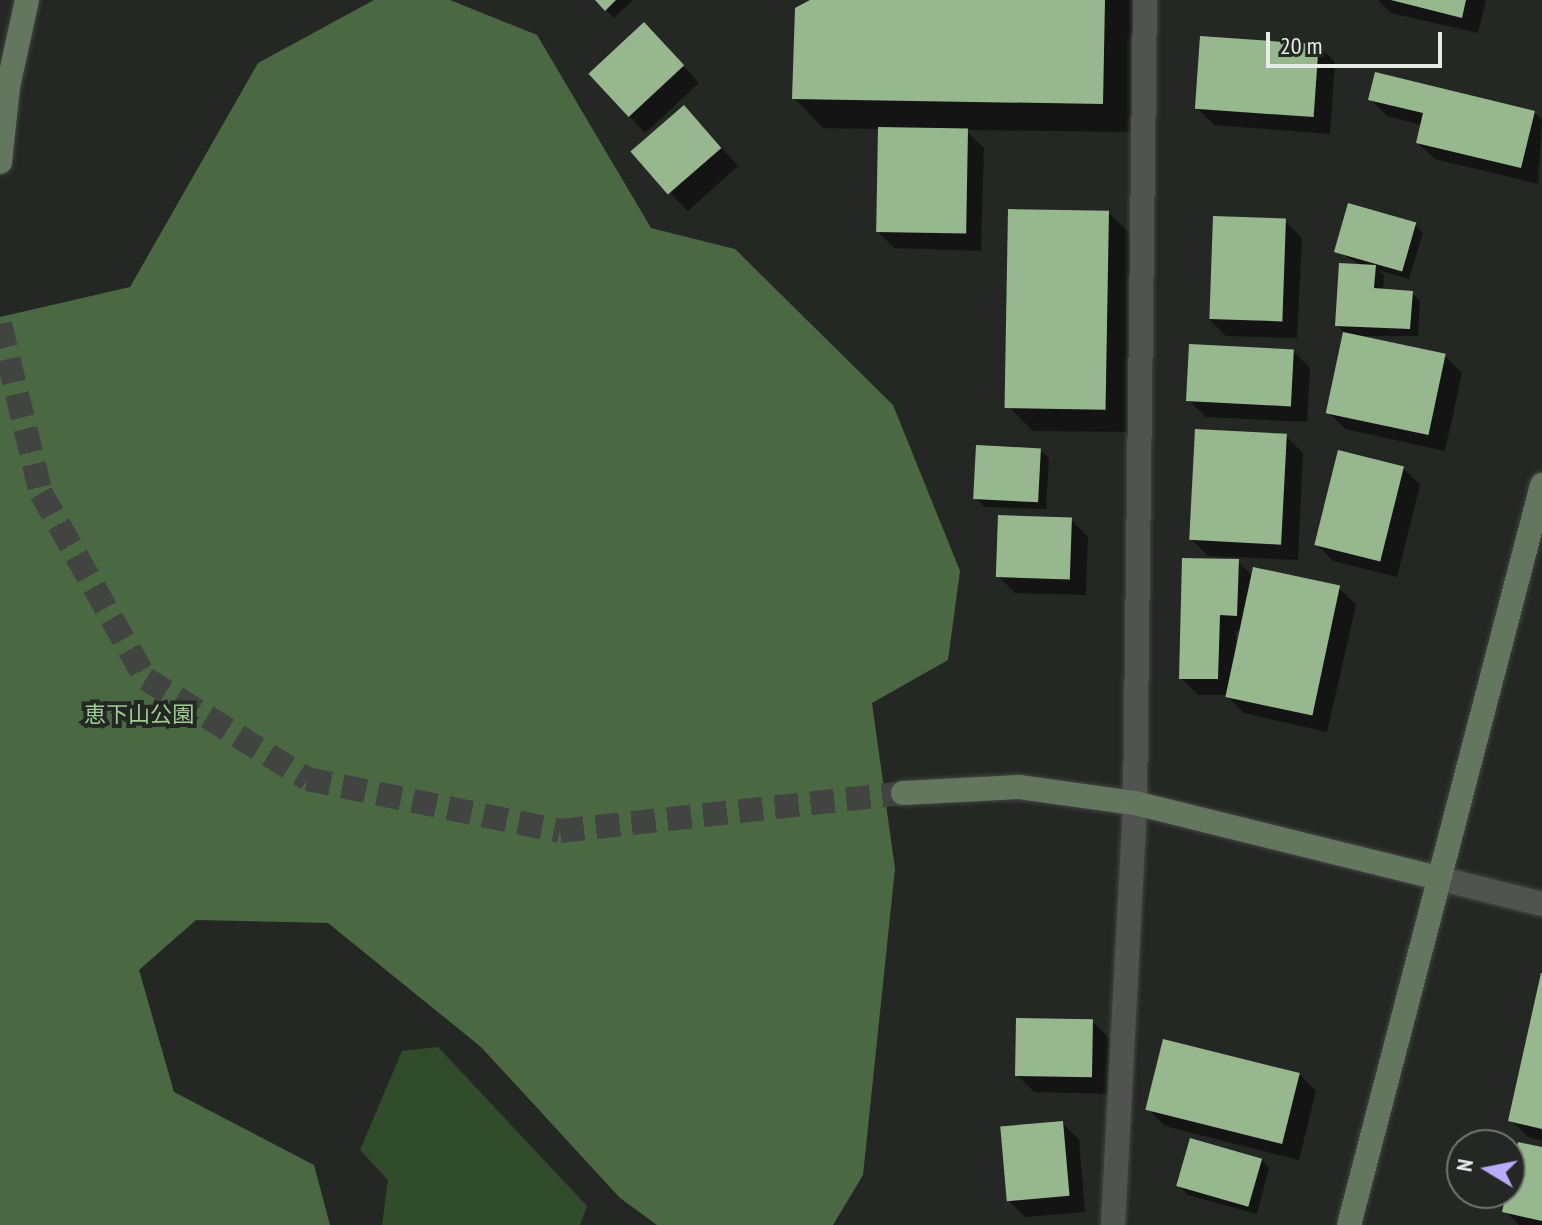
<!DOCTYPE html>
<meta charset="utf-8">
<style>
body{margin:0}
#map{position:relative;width:1542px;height:1225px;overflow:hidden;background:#252724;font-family:"PT Sans Narrow","Noto Sans JP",sans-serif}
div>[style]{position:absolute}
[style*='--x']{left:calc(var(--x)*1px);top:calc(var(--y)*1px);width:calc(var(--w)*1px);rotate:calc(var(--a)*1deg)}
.green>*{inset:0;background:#304c2a}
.forest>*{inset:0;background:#4a6943}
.shadow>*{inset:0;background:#0007}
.building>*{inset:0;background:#97b88f;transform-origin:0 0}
.secondary-tunnel>*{height:24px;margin-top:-12px;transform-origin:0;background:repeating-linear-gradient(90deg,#424442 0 24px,transparent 0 36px)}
.roads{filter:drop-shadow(0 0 2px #434542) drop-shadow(0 0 2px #434542)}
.street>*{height:24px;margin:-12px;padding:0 12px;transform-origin:12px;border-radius:12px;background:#505350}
.secondary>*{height:24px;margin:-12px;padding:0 12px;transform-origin:12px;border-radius:12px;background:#63775f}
span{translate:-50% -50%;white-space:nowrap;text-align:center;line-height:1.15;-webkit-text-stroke:8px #252724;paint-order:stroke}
.park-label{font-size:22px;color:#9cce91}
.north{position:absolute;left:1446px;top:1129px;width:80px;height:80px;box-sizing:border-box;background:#252724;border:2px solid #737573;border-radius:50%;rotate:280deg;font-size:22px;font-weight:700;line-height:32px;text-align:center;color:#e9ebe9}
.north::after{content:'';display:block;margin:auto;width:28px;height:36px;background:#b6acf8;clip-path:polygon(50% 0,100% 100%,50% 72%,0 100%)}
.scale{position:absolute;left:1266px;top:32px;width:176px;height:36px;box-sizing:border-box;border:4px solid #e9ebe9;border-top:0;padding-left:10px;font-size:24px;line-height:28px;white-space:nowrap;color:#e9ebe9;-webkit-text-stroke:6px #252724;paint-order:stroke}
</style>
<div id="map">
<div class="green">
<div style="clip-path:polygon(438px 1047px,587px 1206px,580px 1225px,382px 1225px,388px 1180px,360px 1150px,402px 1051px)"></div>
</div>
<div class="forest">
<div style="clip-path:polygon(374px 0,450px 0,537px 35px,651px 228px,735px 249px,893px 405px,960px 571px,948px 660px,872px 703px,895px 869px,863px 1175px,833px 1225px,657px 1225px,620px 1198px,481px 1047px,328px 923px,196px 920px,139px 970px,174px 1092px,314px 1165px,330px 1225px,0 1225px,0 317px,130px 287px,258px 63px)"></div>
</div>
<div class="shadow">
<div style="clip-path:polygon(597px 0,633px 0,614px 18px)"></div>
<div style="clip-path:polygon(814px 0,1134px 0,1131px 132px,965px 130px,984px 148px,981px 251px,894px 248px,877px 231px,879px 129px,823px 128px,794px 98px)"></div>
<div style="clip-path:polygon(1378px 0,1486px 0,1478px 33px,1391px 13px)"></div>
<div style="clip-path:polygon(661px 41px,699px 83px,645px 133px,590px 73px)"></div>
<div style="clip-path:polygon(1318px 45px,1335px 62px,1330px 134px,1214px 125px,1197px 108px)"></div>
<div style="clip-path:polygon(1370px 99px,1534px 112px,1542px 120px,1538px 184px,1435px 159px,1418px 143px,1422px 125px,1387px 116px)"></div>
<div style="clip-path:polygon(701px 124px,738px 166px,688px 211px,671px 194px)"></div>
<div style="clip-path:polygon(1108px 212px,1132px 236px,1131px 432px,1033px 431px,1009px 407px)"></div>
<div style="clip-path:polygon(1285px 221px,1302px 238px,1297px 338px,1226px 336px,1209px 319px)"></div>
<div style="clip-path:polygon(1415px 225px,1423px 233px,1409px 279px,1378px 270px,1384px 275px,1383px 290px,1412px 293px,1420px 301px,1418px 336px,1354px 336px,1445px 356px,1462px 373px,1445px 451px,1345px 429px,1328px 412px,1344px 333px,1337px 325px,1360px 264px,1336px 251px)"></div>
<div style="clip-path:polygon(1293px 351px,1310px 368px,1307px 422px,1206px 417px,1189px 400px)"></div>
<div style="clip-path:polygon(1286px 436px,1303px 453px,1298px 560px,1208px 556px,1191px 539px)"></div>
<div style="clip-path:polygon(1040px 450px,1049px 458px,1046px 509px,985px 507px,976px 499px)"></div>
<div style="clip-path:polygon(1403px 468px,1420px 485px,1397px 577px,1333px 561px,1316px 544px)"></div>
<div style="clip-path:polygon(1071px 520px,1088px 537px,1086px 595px,1015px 593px,998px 576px)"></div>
<div style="clip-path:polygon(evenodd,1238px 561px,1253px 577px,1339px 588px,1356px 605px,1327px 732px,1244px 713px,1226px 695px,1198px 695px,1181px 678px,1238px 561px,1236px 631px,1241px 632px,1236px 646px,1236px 631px)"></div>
<div style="clip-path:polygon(1542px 976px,1542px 1141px,1528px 1137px,1511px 1120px)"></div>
<div style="clip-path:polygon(1092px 1021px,1109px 1038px,1108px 1094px,1034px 1092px,1017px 1075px)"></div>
<div style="clip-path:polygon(1299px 1074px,1316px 1091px,1299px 1160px,1165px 1126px,1148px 1109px)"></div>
<div style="clip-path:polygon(1062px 1123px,1079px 1140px,1085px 1212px,1025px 1217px,1008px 1200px)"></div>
<div style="clip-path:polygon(1542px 1149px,1542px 1225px,1519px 1225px,1505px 1211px)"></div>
<div style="clip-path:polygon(1261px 1159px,1269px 1168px,1257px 1214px,1188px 1195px,1180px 1187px)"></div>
</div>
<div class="building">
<div style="clip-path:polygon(595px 0,616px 0,605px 11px)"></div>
<div style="clip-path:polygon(810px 0,1105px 0,1103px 104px,792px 99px,795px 8px)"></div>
<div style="clip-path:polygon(1391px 0,1466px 0,1462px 18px)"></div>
<div style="left:644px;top:22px;width:59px;height:76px;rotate:47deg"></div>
<div style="left:1200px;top:36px;width:119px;height:73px;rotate:4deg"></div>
<div style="clip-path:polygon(1375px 72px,1535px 111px,1521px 168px,1416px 143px,1423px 113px,1368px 100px)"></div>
<div style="left:684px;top:105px;width:57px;height:71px;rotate:49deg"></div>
<div style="left:878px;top:127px;width:90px;height:105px;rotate:1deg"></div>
<div style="left:1348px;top:203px;width:71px;height:51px;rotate:16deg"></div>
<div style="left:1008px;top:209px;width:101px;height:199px;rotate:1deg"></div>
<div style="left:1213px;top:216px;width:73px;height:103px;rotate:2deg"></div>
<div style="clip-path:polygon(1339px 263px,1376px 265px,1374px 288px,1413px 291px,1410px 329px,1335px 326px)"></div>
<div style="left:1343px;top:332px;width:105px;height:83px;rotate:12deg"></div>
<div style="left:1189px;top:344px;width:105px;height:57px;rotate:3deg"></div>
<div style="left:1195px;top:429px;width:92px;height:111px;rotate:3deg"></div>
<div style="left:976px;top:445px;width:65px;height:54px;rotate:3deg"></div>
<div style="left:1338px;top:450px;width:68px;height:98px;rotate:14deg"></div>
<div style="left:998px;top:515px;width:74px;height:62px;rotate:2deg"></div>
<div style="clip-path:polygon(1182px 558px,1239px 559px,1237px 616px,1220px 615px,1218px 679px,1179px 679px)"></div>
<div style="left:1253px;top:567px;width:89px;height:133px;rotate:12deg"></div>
<div style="clip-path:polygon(1541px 973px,1542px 973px,1542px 1129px,1508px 1121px)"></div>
<div style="left:1016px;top:1018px;width:77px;height:58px;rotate:1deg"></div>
<div style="left:1163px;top:1039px;width:141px;height:73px;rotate:14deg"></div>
<div style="left:1063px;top:1121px;width:75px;height:63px;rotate:85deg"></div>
<div style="left:1190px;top:1138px;width:75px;height:50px;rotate:16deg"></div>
<div style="clip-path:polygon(1518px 1142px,1542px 1147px,1542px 1221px,1502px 1212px)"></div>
</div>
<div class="secondary-tunnel">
<div style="--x:0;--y:324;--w:174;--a:76.4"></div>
<div style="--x:41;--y:493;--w:214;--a:60.6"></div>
<div style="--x:146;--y:679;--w:190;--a:31.8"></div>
<div style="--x:307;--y:779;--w:258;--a:11.6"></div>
<div style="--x:560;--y:831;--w:345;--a:-6.3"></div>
</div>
<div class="roads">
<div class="street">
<div style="--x:1438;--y:878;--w:107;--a:14"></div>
<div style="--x:1113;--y:1225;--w:423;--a:-87"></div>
<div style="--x:1135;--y:803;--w:803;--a:-89.29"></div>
</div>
<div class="secondary">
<div style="--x:0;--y:162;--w:75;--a:-83.9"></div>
<div style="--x:8;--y:87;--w:89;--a:-77.7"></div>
<div style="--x:903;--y:793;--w:116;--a:-3"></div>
<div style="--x:1019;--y:787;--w:117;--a:7.9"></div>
<div style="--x:1135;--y:803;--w:312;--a:13.9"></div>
<div style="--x:1349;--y:1225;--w:765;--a:-75.38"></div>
</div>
</div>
<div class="park-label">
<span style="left:139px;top:715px">恵下山公園</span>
</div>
<div class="north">N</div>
<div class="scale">20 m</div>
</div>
